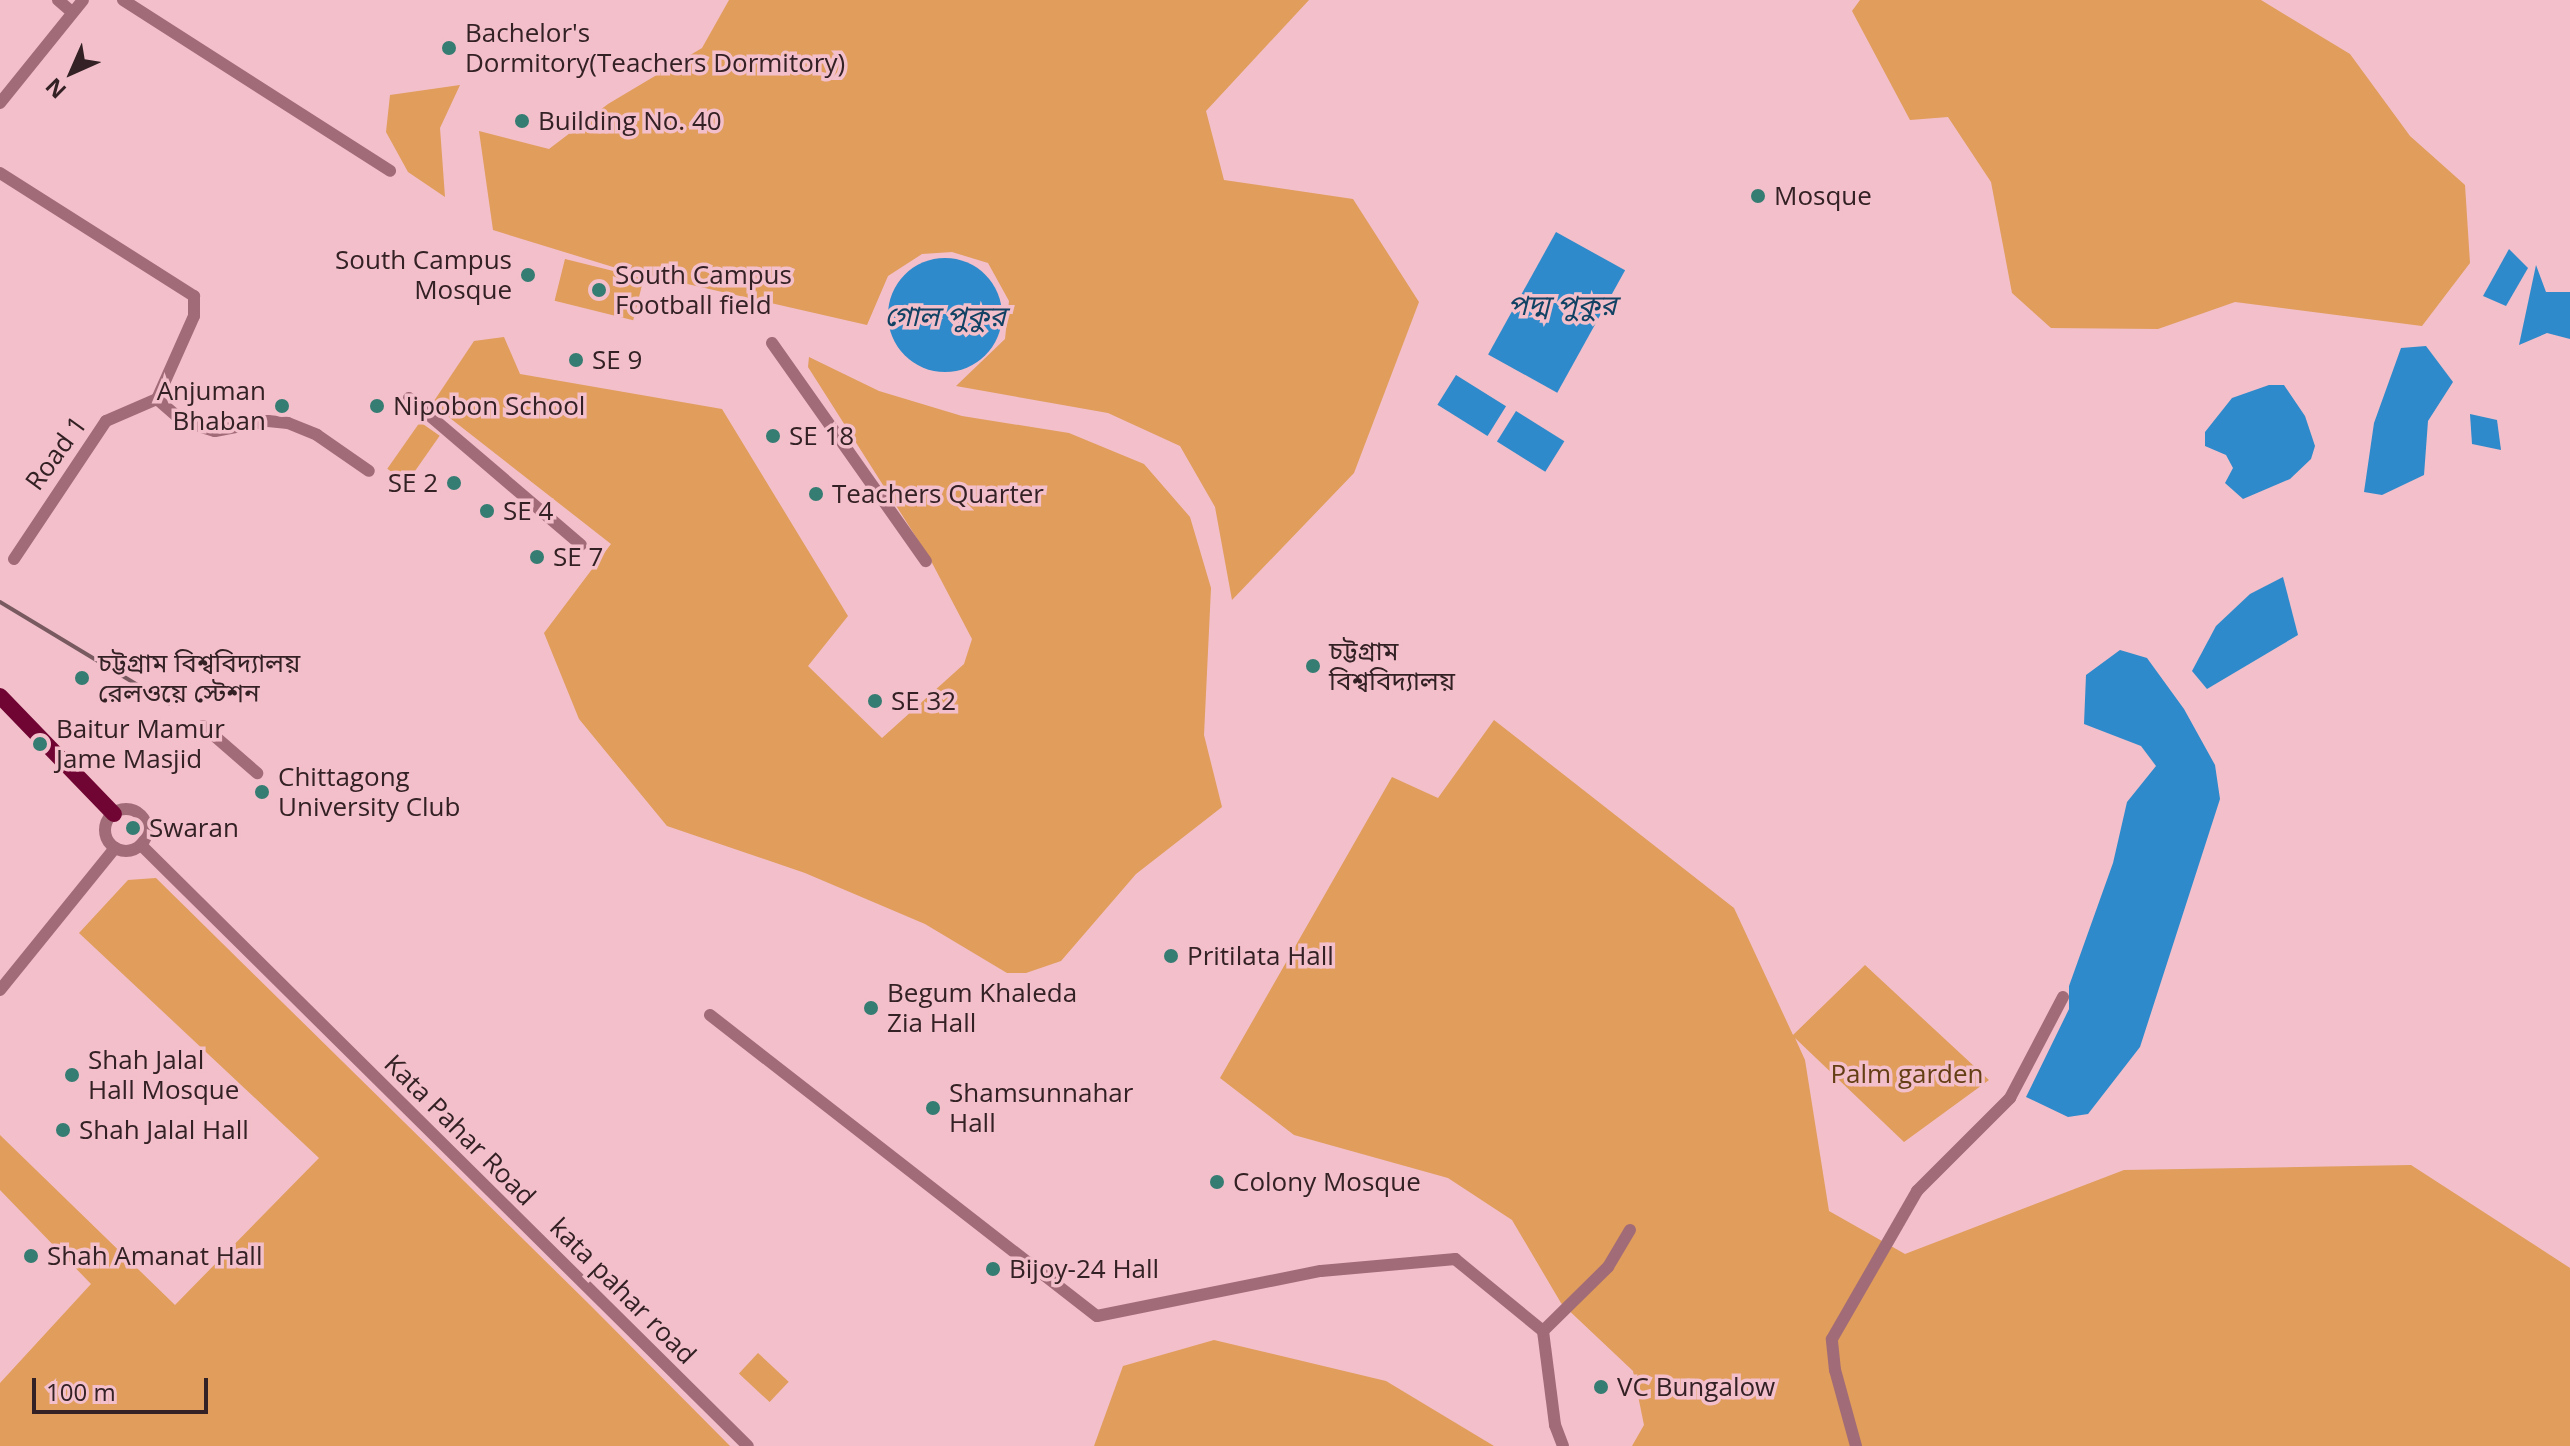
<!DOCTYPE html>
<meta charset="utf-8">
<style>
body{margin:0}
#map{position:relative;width:2570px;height:1446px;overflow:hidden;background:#f2bfca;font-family:"Open Sans","Noto Sans Bengali",sans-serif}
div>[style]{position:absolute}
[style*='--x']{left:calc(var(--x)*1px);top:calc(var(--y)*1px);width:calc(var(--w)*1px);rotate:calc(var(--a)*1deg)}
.green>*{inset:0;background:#e09d5b;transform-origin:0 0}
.water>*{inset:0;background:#2e8acb;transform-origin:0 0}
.round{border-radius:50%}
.minor>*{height:12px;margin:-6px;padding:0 6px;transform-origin:6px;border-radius:6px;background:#a26b78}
.minor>.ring{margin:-6px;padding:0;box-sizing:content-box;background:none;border:12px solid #a26b78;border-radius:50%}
.major>*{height:16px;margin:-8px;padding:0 8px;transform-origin:8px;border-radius:8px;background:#700533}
.rail>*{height:4px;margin:-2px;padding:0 2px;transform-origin:2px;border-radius:2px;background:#785a60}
.dots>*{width:22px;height:22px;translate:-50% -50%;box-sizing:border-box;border:4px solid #f2bfca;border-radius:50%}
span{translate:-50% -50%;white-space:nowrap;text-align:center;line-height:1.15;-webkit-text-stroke:7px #f2bfca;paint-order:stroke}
.poi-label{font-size:26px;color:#332125}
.left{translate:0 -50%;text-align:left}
.right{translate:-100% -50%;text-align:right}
.street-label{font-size:26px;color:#332125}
.park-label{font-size:26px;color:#643e14}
.water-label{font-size:28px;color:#124263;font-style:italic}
.north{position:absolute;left:32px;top:32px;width:80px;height:80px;-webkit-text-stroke:6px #f2bfca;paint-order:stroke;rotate:225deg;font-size:22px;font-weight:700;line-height:32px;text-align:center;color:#332125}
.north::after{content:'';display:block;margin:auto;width:28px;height:36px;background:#332125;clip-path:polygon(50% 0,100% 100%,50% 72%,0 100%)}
.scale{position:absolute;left:32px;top:1378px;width:176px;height:36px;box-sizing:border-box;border:4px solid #332125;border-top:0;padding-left:10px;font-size:24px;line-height:28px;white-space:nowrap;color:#332125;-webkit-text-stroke:6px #f2bfca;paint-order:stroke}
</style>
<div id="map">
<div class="green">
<div style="clip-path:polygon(729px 0,1309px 0,1206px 111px,1224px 180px,1353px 199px,1419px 302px,1354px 473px,1232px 600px,1215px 507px,1180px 446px,1108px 413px,956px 386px,1005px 339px,1009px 301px,988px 263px,952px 252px,922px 254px,888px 276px,867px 325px,613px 267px,493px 230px,479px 131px,549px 149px,608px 104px,702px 48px)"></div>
<div style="clip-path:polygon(1860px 0,2261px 0,2350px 54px,2410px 136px,2465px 185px,2470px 263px,2422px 326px,2235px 302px,2158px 329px,2051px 328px,2012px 293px,1991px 182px,1948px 117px,1910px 120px,1852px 11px)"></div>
<div style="clip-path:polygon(460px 85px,440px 128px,445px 197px,408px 172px,386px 132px,390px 95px)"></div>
<div style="left:565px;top:259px;width:81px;height:43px;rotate:14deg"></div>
<div style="clip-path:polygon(504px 337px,520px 374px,722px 409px,848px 616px,808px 666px,882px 738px,964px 664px,972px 639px,930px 559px,808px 367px,809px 357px,879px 391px,962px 416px,1069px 433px,1144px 464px,1190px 517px,1211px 588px,1204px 735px,1222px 807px,1136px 874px,1061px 961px,1026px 973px,1007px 973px,925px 924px,805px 873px,667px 826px,579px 719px,544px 633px,611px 544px,432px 404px,474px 341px)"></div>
<div style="left:420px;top:422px;width:24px;height:57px;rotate:35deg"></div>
<div style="clip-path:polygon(1494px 720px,1734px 908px,1793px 1035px,1865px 965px,1989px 1080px,1904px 1142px,1795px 1038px,1805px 1060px,1829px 1211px,1905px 1254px,2124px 1170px,2411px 1165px,2570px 1268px,2570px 1446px,1632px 1446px,1644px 1425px,1633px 1371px,1561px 1303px,1512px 1220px,1448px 1178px,1294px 1135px,1220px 1078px,1392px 777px,1438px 798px)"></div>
<div style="clip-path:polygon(156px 878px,591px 1306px,730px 1446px,0 1446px,0 1383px,91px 1284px,0 1190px,0 1135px,175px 1305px,319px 1158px,79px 933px,128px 880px)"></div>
<div style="clip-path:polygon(1214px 1340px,1386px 1381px,1494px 1446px,1094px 1446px,1123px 1366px)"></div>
<div style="left:758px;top:1353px;width:42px;height:28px;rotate:43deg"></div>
</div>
<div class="water">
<div style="left:1556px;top:232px;width:79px;height:140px;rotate:29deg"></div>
<div style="clip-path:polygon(2509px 249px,2528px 268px,2506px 306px,2483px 296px)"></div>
<div class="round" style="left:888px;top:258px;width:114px;height:114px"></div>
<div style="clip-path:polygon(2536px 265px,2546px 292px,2570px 292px,2570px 339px,2547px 333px,2519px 345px)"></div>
<div style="clip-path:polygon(2426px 346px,2453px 382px,2428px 421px,2424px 475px,2382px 495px,2364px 492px,2374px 423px,2401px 348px)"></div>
<div style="left:1456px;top:375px;width:59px;height:35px;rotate:32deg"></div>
<div style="clip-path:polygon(2269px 385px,2284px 385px,2305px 416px,2315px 446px,2311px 459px,2290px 479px,2243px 499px,2225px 483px,2233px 468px,2226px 455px,2205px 446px,2205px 432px,2232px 398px)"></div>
<div style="left:1516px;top:411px;width:57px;height:36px;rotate:32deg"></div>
<div style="clip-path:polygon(2470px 414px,2497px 420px,2501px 450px,2472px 444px)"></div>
<div style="clip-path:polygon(2283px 577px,2298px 635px,2207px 689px,2192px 671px,2216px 626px,2250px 594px)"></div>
<div style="clip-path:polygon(2120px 650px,2147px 658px,2184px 709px,2215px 765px,2220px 799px,2140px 1047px,2088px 1114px,2068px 1117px,2026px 1097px,2069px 1009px,2069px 986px,2113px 863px,2127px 802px,2156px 766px,2141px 746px,2084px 724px,2086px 675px)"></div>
</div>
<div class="minor">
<div style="--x:58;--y:0;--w:18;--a:41"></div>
<div style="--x:123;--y:0;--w:317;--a:32.6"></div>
<div style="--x:0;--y:103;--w:132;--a:-51.1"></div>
<div style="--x:0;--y:173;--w:230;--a:32.4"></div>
<div style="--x:194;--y:296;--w:20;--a:90"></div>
<div style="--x:194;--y:316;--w:91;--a:114"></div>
<div style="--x:772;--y:343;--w:267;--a:54.8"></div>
<div style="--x:409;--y:398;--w:226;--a:40.5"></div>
<div style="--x:157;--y:399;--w:33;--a:41"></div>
<div style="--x:182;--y:421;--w:34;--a:17"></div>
<div style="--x:215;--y:431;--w:54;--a:-10.7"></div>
<div style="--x:268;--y:421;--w:20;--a:6"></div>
<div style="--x:288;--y:423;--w:31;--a:22"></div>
<div style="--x:317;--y:435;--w:63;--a:34.7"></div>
<div style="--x:14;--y:559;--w:166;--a:-56.3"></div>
<div style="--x:106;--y:421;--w:56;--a:-23.3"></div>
<div style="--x:203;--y:726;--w:72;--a:41"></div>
<div class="ring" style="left:105px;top:809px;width:30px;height:30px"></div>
<div style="--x:141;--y:845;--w:854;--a:44.72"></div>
<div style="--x:0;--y:990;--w:183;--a:-51"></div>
<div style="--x:710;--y:1015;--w:490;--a:37.9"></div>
<div style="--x:1097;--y:1316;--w:228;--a:-11.4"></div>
<div style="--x:1321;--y:1271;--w:135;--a:-5.1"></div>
<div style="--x:1455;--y:1259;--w:114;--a:39.3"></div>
<div style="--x:1543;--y:1331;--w:95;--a:82.7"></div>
<div style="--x:1555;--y:1425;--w:22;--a:69"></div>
<div style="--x:1543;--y:1331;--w:91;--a:-44.6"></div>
<div style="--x:1608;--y:1267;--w:43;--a:-59.3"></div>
<div style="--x:1856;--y:1446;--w:79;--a:-105.4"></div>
<div style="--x:1835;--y:1370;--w:31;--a:-96"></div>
<div style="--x:1832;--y:1339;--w:171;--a:-60.1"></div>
<div style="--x:1917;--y:1191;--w:132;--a:-45"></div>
<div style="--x:2010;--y:1098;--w:114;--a:-62.3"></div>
</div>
<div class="major">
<div style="--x:0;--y:696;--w:164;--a:46"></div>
</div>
<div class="rail">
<div style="--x:0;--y:602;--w:197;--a:31.1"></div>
</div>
<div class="dots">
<div style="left:449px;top:48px;background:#357c73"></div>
<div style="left:522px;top:121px;background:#357c73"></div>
<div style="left:1758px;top:196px;background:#357c73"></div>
<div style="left:528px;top:275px;background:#357c73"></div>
<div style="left:599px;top:290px;background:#357c73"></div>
<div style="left:576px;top:360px;background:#357c73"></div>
<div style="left:282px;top:406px;background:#357c73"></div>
<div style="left:377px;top:406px;background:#357c73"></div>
<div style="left:773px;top:436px;background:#357c73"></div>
<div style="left:454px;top:483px;background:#357c73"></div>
<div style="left:816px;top:494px;background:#357c73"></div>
<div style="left:487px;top:511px;background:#357c73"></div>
<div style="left:537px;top:557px;background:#357c73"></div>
<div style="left:1313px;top:666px;background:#357c73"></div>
<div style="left:82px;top:678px;background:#357c73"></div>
<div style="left:875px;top:701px;background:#357c73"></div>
<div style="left:40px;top:744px;background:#357c73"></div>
<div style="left:262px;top:792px;background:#357c73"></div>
<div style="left:133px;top:828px;background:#357c73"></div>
<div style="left:1171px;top:956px;background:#357c73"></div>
<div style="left:871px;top:1008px;background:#357c73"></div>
<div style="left:72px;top:1075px;background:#357c73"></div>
<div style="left:933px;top:1108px;background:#357c73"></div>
<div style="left:63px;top:1130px;background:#357c73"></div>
<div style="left:1217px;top:1182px;background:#357c73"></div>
<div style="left:31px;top:1256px;background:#357c73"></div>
<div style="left:993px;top:1269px;background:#357c73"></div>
<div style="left:1601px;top:1387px;background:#357c73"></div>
</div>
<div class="poi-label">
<span class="left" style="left:465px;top:48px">Bachelor's<br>Dormitory(Teachers Dormitory)</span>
<span class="left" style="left:538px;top:121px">Building No. 40</span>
<span class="left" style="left:1774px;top:196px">Mosque</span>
<span class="right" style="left:512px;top:275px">South Campus<br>Mosque</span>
<span class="left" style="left:615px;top:290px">South Campus<br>Football field</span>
<span class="left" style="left:592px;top:360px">SE 9</span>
<span class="right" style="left:266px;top:406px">Anjuman<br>Bhaban</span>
<span class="left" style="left:393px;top:406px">Nipobon School</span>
<span class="left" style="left:789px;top:436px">SE 18</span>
<span class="right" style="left:438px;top:483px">SE 2</span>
<span class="left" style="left:832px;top:494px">Teachers Quarter</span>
<span class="left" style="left:503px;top:511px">SE 4</span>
<span class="left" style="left:553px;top:557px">SE 7</span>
<span class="left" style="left:1329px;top:666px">চট্টগ্রাম<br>বিশ্ববিদ্যালয়</span>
<span class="left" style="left:98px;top:678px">চট্টগ্রাম বিশ্ববিদ্যালয়<br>রেলওয়ে স্টেশন</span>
<span class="left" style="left:891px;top:701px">SE 32</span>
<span class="left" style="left:56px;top:744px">Baitur Mamur<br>Jame Masjid</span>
<span class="left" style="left:278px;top:792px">Chittagong<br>University Club</span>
<span class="left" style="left:149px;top:828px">Swaran</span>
<span class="left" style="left:1187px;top:956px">Pritilata Hall</span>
<span class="left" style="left:887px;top:1008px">Begum Khaleda<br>Zia Hall</span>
<span class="left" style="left:88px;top:1075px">Shah Jalal<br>Hall Mosque</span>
<span class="left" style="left:949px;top:1108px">Shamsunnahar<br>Hall</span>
<span class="left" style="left:79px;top:1130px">Shah Jalal Hall</span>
<span class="left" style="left:1233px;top:1182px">Colony Mosque</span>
<span class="left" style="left:47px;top:1256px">Shah Amanat Hall</span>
<span class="left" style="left:1009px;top:1269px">Bijoy-24 Hall</span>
<span class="left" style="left:1617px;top:1387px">VC Bungalow</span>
</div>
<div class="street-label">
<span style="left:56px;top:453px;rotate:-54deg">Road 1</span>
<span style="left:460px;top:1130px;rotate:45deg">Kata Pahar Road</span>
<span style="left:623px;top:1291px;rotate:45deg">kata pahar road</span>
</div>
<div class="park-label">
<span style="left:1907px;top:1074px">Palm garden</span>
</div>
<div class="water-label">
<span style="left:1562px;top:304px">পদ্ম পুকুর</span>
<span style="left:945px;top:315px">গোল পুকুর</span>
</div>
<div class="north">N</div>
<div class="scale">100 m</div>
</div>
